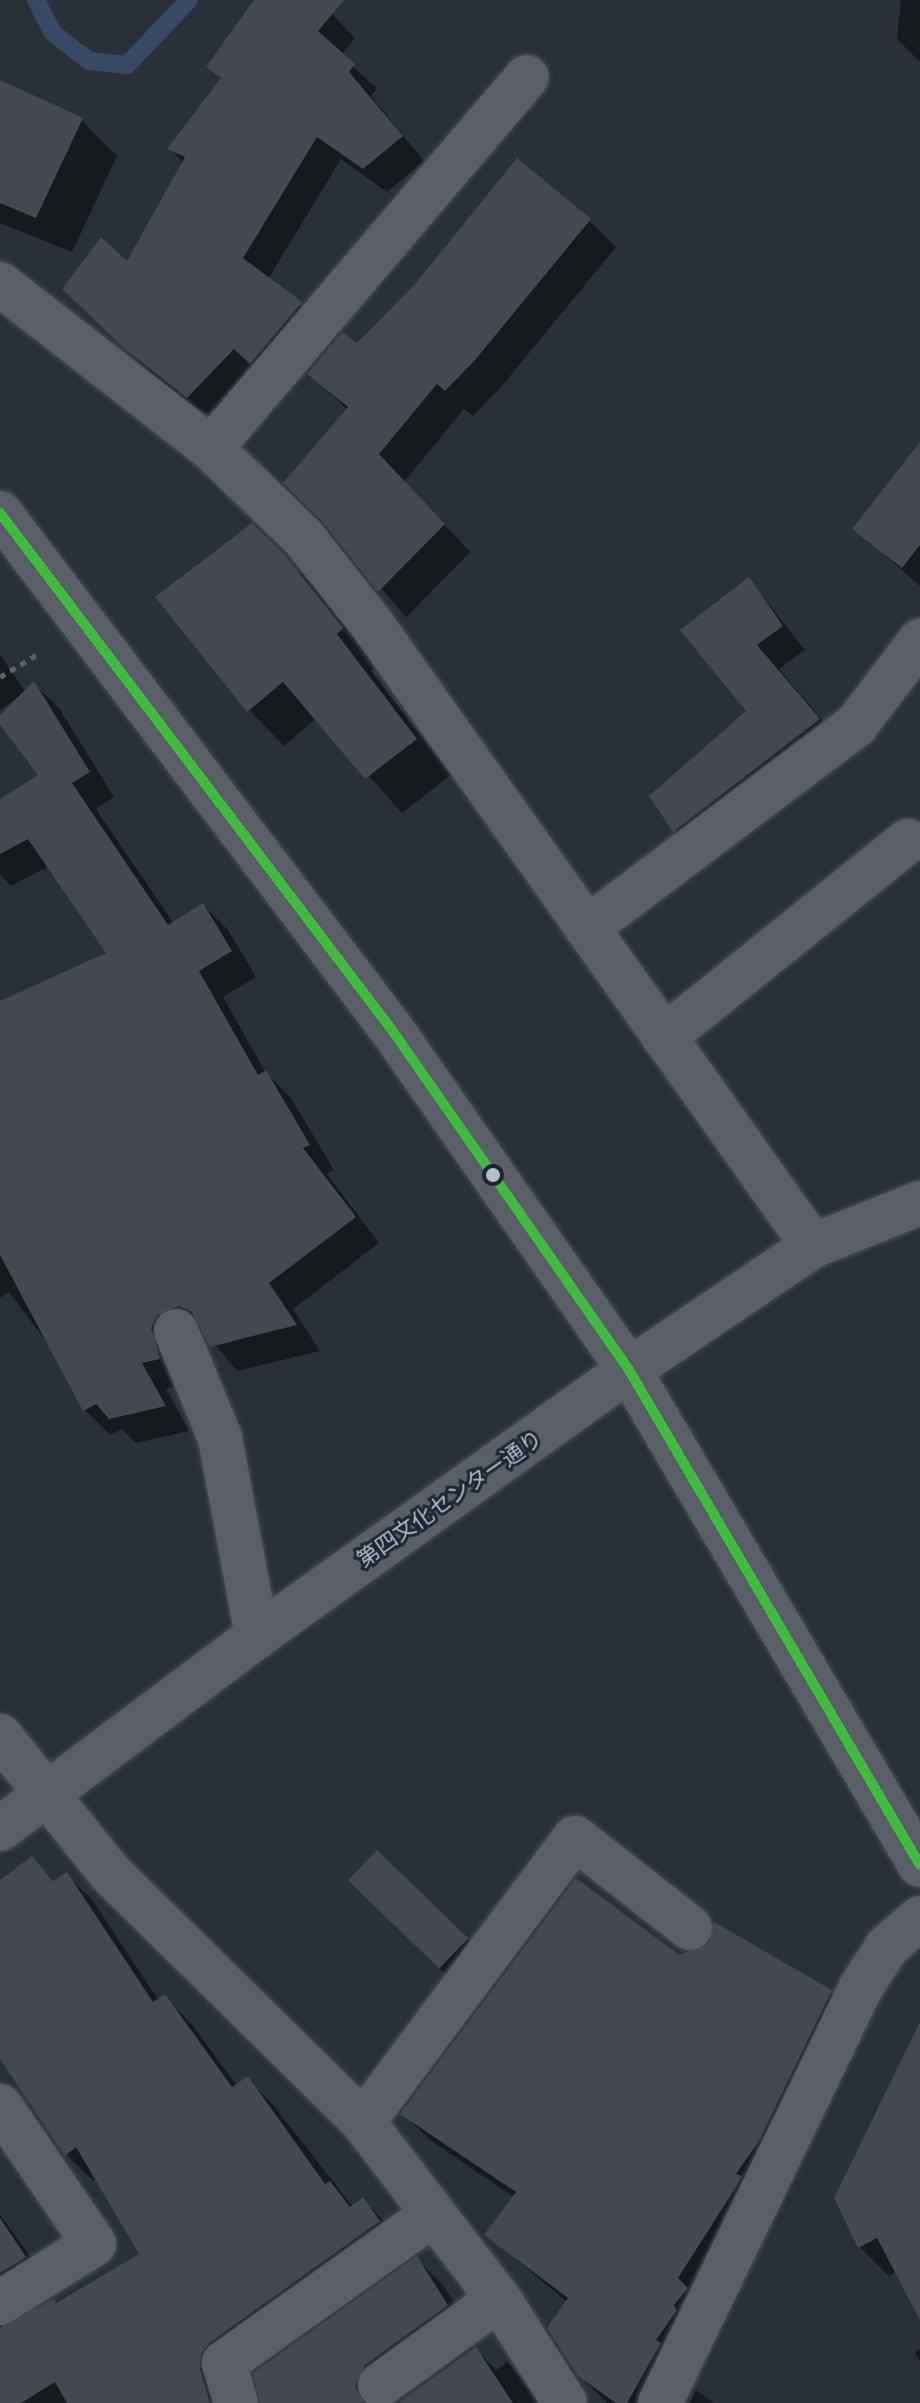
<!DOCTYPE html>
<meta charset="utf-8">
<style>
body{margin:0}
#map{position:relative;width:920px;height:2403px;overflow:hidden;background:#2a3038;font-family:"Open Sans","Noto Sans JP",sans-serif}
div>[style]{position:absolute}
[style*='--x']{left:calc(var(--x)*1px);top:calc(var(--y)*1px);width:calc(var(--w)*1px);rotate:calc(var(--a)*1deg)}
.shadow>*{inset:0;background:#0007}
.stream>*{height:18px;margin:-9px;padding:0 9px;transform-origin:9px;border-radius:9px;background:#384963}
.building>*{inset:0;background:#444950;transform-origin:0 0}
.path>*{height:5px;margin-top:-2.5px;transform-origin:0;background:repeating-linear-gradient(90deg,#5d636a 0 6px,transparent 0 12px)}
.roads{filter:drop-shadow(0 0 2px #484c53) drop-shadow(0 0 2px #484c53)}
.minor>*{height:44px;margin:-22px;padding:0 22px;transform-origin:22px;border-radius:22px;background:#5a5e66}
.bus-1>*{height:10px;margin:-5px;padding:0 5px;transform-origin:5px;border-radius:5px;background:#40bb40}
.dots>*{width:22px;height:22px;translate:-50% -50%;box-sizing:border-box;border:4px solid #1d2633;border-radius:50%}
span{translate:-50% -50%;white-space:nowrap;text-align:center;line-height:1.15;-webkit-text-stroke:6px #1d2633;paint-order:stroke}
.street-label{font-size:22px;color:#b4bcc9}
</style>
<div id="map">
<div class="shadow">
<div style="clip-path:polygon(257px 0,314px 0,332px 14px,355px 38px,341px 55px,377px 89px,371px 96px,424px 161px,387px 192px,341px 159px,268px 279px,324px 327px,212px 420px,151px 373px,65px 288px,128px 264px,184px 163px,170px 149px,222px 80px,209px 67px)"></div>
<div style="clip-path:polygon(901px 0,920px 0,920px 62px,897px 39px)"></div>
<div style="clip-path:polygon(0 82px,81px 120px,117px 156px,72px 252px,0 223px)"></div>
<div style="clip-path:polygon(589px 220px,616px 247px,501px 387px,473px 416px,464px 409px,404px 482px,470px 552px,406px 617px,326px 523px,348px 410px,310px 374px)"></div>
<div style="clip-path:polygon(920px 445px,920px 586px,855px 528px)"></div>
<div style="clip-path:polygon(252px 525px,320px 592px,377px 665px,371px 671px,451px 775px,402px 813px,317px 718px,284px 746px,249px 710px)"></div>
<div style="clip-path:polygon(749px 579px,805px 650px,779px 669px,842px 744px,698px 854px,675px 830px,749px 712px)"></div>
<div style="clip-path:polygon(0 655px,26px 692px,34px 684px,59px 708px,114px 797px,96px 809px,174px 924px,203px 905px,228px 930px,256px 977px,223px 997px,266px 1073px,291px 1098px,334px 1170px,327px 1174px,379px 1243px,293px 1309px,320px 1351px,237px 1371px,204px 1331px,182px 1340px,184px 1384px,166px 1389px,189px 1431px,136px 1443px,122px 1429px,110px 1435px,85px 1410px,58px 1357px,9px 1292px,0 1298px,0 1007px,109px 954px,49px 866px,11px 886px,0 874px,0 801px,41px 775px,0 722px,24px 693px,0 710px)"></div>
<div style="clip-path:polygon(32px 1858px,55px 1882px,66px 1874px,93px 1901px,159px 2001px,164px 1997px,191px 2023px,237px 2086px,248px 2079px,274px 2106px,353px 2207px,363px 2200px,389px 2226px,235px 2370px,228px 2403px,0 2403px,0 2215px,51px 2284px,4px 2317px,2px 2327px,14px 2326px,141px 2255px,97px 2178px,93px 2181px,67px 2155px,0 2055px,0 1883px)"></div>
<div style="clip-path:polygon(365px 1894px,468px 1939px,482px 1953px,458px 1986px)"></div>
<div style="clip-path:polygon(679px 1957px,830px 1992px,857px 2019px,673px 2403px,607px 2403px,579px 2375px,567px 2302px,487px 2235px,514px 2197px,430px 2140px,403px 2113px)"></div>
<div style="clip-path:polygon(920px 2032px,920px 2316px,897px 2271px,889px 2276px,860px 2247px)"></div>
<div style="clip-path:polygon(417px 2259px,443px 2285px,473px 2332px,383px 2403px,261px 2403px)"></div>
<div style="clip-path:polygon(475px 2349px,496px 2370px,508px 2362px,542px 2403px,401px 2403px)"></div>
<div style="clip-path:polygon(920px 2349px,920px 2362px,915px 2352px)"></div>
<div style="clip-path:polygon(696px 2390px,714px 2403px,690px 2403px)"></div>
</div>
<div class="stream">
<div style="--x:36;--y:0;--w:36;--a:63"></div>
<div style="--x:52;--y:32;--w:47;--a:38.1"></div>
<div style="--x:89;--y:61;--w:38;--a:6"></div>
<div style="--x:127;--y:65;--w:90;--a:-46.4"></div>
</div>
<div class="building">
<div style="clip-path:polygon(254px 0,344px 0,318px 31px,355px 64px,349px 72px,403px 136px,363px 169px,317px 137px,243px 258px,302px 302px,250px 364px,234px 349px,187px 398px,125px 349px,62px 289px,101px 237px,127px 261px,185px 157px,167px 149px,221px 78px,206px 67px)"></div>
<div style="clip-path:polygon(0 80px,83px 118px,36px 218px,0 203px)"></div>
<div style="clip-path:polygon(517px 158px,591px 219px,475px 360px,445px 391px,437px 384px,379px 454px,445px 524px,378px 592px,323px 522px,283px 483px,348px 407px,307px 374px,342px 332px,357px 343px,416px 283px)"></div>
<div style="clip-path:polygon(920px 442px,920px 545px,902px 568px,852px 529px)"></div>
<div style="clip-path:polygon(252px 523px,284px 554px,343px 628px,337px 634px,417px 739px,365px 779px,283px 682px,247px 712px,155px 597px)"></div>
<div style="clip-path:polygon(749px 577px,783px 626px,757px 645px,820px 719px,673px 832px,649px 796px,746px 711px,680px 630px)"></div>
<div style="clip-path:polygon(34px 681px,90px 772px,72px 783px,168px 925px,203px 903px,232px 951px,199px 971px,258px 1075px,266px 1070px,310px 1145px,303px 1148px,356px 1217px,269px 1283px,297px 1325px,210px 1347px,191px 1311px,179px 1306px,157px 1315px,151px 1328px,160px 1359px,142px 1363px,166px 1406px,109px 1419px,96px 1404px,83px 1411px,0 1255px,0 1001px,106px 953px,28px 839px,0 854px,0 799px,38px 775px,0 725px,0 715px)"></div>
<div style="left:377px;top:1850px;width:127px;height:42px;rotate:44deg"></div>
<div style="clip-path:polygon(32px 1856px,53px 1881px,67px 1872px,153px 2002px,165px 1994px,232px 2087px,248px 2076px,325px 2184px,330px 2181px,350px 2207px,363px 2197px,380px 2221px,209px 2343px,201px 2354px,200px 2369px,210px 2403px,67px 2403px,55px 2382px,21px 2403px,0 2403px,0 2328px,54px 2299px,56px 2303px,139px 2254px,76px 2147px,65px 2156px,0 2059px,0 1880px)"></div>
<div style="clip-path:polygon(576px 1878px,679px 1955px,709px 1944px,714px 1922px,832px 1990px,759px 2141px,736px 2174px,742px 2176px,736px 2187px,678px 2278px,688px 2288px,674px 2305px,677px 2310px,656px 2340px,661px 2343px,627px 2403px,616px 2403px,578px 2376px,547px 2328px,568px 2298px,484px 2235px,516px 2192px,400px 2114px)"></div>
<div style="clip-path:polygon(920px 2022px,920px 2320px,877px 2238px,858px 2248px,834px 2198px)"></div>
<div style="clip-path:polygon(0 2218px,26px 2257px,0 2273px)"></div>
<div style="clip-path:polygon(417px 2256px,448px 2305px,365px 2365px,355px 2387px,364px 2403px,260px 2403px,253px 2373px)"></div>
<div style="clip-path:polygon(476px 2347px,513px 2403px,398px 2403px)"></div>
</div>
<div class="path">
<div style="--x:0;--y:677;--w:44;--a:-31.2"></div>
</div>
<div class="roads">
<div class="minor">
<div style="--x:0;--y:284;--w:267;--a:37.9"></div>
<div style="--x:211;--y:448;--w:128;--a:44.1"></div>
<div style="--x:303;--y:537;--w:110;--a:51.7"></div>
<div style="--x:371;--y:623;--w:764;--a:54.65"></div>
<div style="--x:211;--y:448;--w:487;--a:-49.6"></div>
<div style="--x:0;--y:513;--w:649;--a:52.83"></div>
<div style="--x:392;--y:1030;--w:414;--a:55.1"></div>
<div style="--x:629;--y:1370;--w:574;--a:59.55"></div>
<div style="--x:587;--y:928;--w:337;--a:-37"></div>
<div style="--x:856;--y:725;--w:106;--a:-52.7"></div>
<div style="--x:664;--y:1037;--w:313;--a:-38.8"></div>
<div style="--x:176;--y:1331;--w:116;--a:67.6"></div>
<div style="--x:220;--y:1438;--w:201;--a:79.4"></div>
<div style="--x:0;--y:1736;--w:177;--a:51.2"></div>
<div style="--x:111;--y:1874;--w:354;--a:44.5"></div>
<div style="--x:363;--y:2122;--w:223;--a:52.5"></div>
<div style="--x:499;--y:2299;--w:123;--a:57.6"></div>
<div style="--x:0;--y:1829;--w:321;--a:-36.9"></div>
<div style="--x:257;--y:1636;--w:457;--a:-35.6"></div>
<div style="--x:629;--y:1370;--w:222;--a:-34"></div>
<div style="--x:813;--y:1246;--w:115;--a:-21.9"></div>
<div style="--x:0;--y:2106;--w:167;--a:55.7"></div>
<div style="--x:94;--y:2244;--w:111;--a:147.9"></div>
<div style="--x:363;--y:2122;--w:354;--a:-53.3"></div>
<div style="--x:575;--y:1838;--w:146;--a:38"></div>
<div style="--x:380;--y:2385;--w:147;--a:-35.9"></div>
<div style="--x:236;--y:2403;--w:42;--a:-106.7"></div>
<div style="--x:224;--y:2363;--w:255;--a:-35.4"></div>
<div style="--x:660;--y:2403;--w:462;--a:-64.2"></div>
<div style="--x:861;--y:1987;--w:48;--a:-57"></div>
<div style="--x:887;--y:1947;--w:44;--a:-41.3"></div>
</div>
</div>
<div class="bus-1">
<div style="--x:0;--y:513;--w:649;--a:52.83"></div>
<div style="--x:392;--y:1030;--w:414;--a:55.1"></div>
<div style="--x:629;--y:1370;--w:574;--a:59.55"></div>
</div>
<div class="dots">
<div style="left:493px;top:1175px;background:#b4bcc9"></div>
</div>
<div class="street-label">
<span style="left:449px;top:1498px;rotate:-35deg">第四文化センター通り</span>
</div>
</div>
